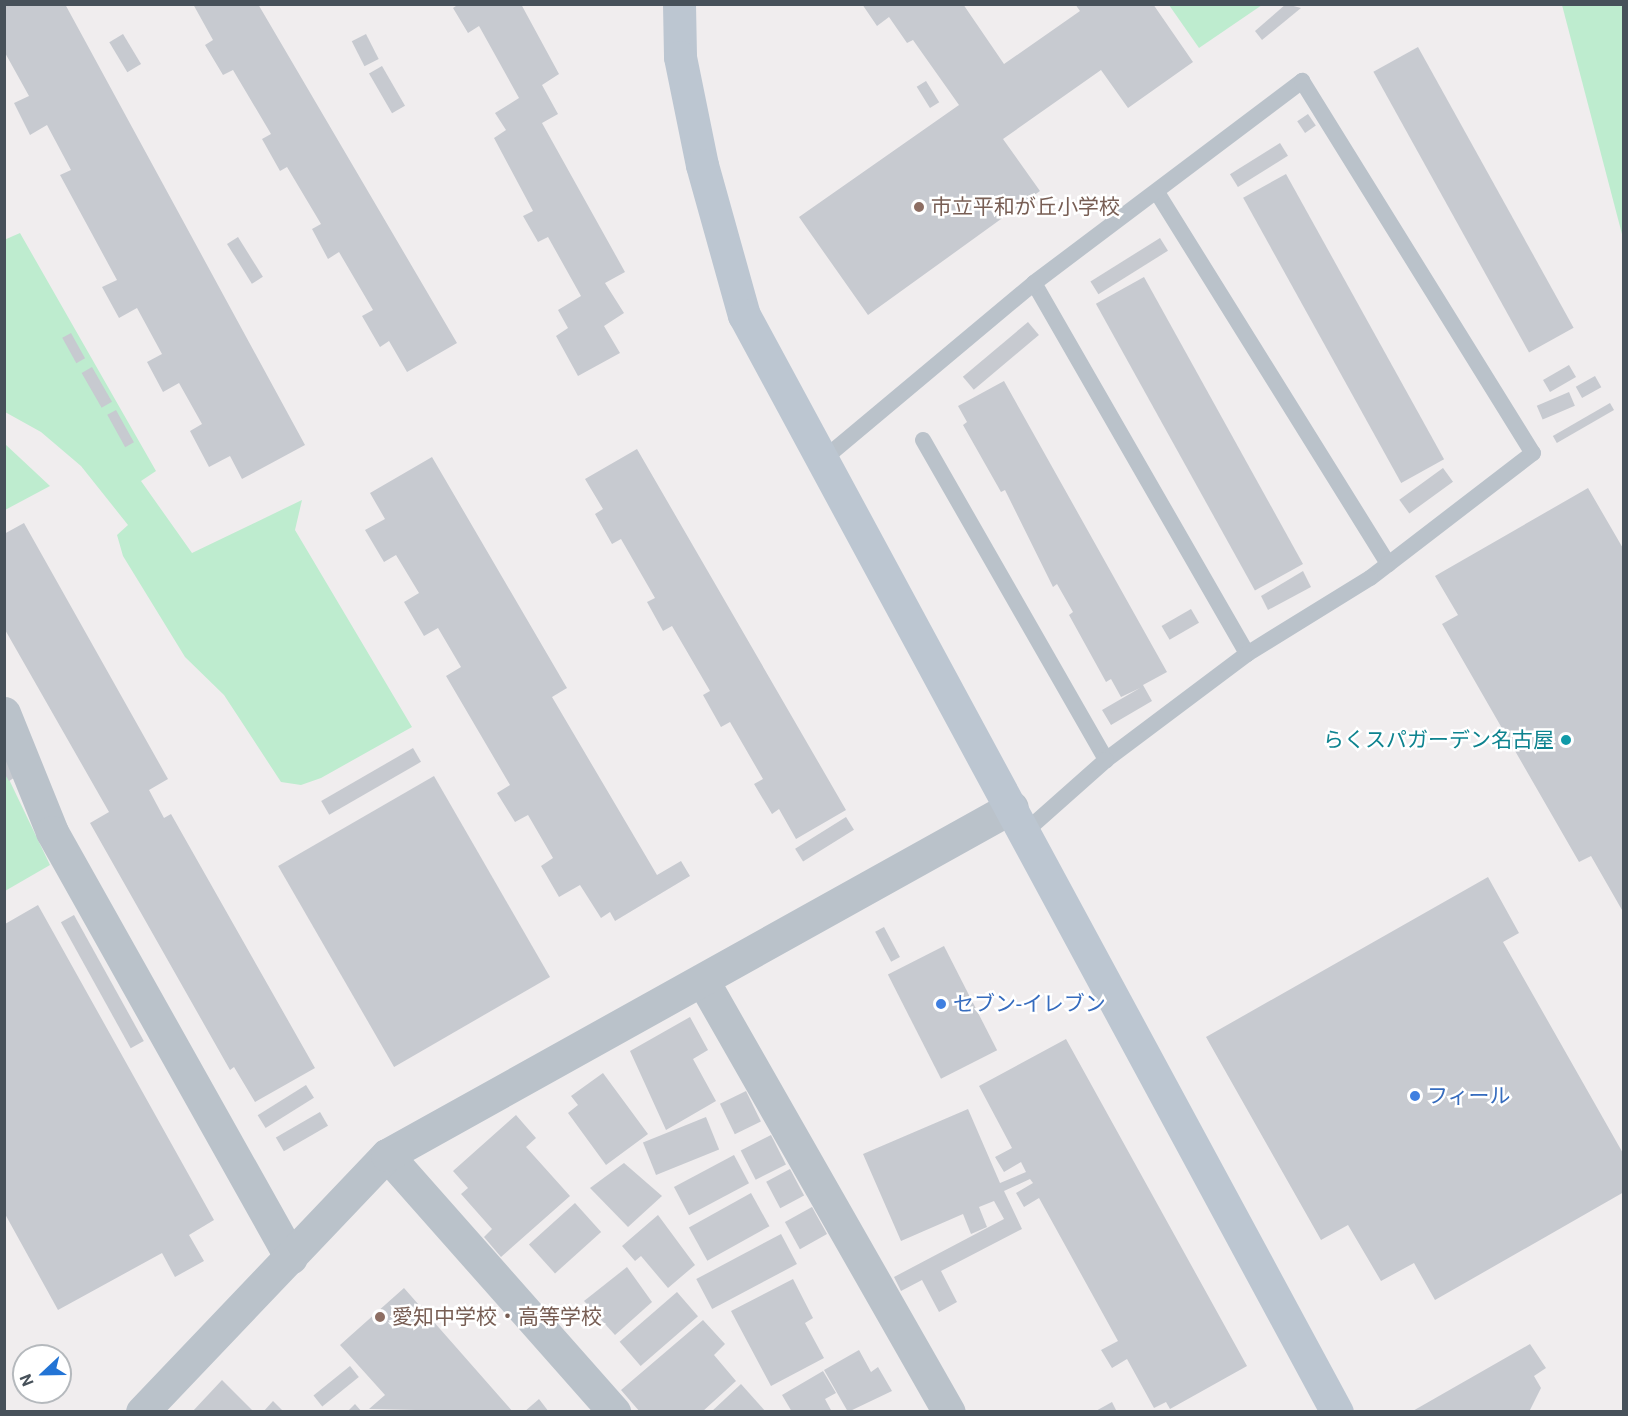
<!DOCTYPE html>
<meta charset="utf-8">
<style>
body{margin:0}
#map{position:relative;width:1628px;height:1416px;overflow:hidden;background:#f0edee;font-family:Roboto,"Noto Sans JP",sans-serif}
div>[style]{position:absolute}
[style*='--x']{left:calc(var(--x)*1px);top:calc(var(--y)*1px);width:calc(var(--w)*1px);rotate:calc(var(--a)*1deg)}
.green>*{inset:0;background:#beeccf}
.building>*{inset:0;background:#c7cad0;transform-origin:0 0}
.lane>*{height:16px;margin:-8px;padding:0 8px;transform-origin:8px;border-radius:8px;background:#bac2ca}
.street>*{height:33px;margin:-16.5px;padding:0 16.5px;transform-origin:16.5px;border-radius:16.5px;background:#bac2ca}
.secondary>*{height:33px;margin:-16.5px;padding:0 16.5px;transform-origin:16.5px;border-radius:16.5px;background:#bcc6d1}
.dots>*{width:16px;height:16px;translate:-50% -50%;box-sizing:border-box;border:3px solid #fff;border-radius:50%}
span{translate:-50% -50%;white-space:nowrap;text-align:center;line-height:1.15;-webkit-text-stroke:5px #fff;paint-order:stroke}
.education-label{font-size:21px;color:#785e54}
.left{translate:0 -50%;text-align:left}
.culture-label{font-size:21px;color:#0d838f}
.right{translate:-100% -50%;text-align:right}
.shop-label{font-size:21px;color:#366cbe}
.frame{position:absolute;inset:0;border:6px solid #47515a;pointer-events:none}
.north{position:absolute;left:12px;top:1344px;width:60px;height:60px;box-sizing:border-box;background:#fff;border:2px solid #b5b9bd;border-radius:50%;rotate:248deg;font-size:16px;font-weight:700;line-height:24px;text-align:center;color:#47515a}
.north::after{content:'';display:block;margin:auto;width:21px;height:27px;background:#2374d5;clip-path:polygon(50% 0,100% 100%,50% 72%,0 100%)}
</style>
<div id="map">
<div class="green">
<div style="clip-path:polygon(1169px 5px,1262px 5px,1199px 48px)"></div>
<div style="clip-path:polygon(1562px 5px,1623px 5px,1623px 238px)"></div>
<div style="clip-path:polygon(20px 233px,156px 471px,141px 481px,192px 553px,302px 500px,295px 530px,412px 727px,321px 778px,301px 785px,281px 782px,224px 695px,185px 657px,123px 556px,117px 535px,128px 525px,81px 466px,41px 432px,5px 412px,4px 240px)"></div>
<div style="clip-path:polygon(5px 444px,50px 486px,5px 510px,4px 510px)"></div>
<div style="clip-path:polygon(4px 769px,50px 865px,5px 891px,4px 891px)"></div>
</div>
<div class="building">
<div style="clip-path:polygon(4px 4px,65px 4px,305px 445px,242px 479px,230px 456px,209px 467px,190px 431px,202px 424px,179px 383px,163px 392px,147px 362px,162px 354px,137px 308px,119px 318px,102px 287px,117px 280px,60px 175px,71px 170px,47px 125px,30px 135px,14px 103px,29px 96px,4px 51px)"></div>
<div style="clip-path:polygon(193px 4px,258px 4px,457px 343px,407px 372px,389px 341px,380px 347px,362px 316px,373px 310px,339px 252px,328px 259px,312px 229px,321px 224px,287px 167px,280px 171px,262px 139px,271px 134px,233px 70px,223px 75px,205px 45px,213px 40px)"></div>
<div style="clip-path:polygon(459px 4px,521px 4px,559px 74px,542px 85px,558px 114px,542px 123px,625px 272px,605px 283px,624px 313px,604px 326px,620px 353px,578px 376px,556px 336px,568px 328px,558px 310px,581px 296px,548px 237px,538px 242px,523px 216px,533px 211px,494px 138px,506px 130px,495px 113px,519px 98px,479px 26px,468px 33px,453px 8px)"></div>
<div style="clip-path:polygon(862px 4px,963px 4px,1004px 64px,1080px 11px,1075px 4px,1153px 4px,1193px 62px,1128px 108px,1101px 70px,1003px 139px,1040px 191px,868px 315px,799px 217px,959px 105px,913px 40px,907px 43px,889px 17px,877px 26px)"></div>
<div style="clip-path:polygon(1286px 4px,1301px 8px,1262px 40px,1255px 31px)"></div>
<div style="left:123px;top:34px;width:35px;height:16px;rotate:59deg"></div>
<div style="left:366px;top:34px;width:28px;height:16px;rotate:63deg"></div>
<div style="left:1418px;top:47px;width:321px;height:51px;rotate:61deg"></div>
<div style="left:382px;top:66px;width:46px;height:15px;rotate:60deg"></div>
<div style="left:926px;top:81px;width:25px;height:11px;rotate:58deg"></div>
<div style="left:1308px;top:114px;width:14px;height:13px;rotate:56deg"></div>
<div style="left:1280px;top:143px;width:15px;height:59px;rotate:58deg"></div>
<div style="left:1286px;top:174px;width:326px;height:49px;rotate:61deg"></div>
<div style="left:238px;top:237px;width:47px;height:13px;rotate:58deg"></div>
<div style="left:1160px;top:238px;width:15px;height:82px;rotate:58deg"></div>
<div style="left:1144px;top:277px;width:328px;height:55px;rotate:61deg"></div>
<div style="left:1028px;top:322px;width:17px;height:85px;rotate:50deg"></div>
<div style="left:71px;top:333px;width:29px;height:10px;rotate:61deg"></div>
<div style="left:1569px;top:365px;width:14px;height:30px;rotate:60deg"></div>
<div style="left:92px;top:367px;width:40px;height:12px;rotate:60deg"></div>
<div style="left:1595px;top:376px;width:13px;height:22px;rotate:61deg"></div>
<div style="clip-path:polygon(1004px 381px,1167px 672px,1143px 685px,1152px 701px,1111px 725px,1102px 710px,1140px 688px,1121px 697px,1111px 679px,1106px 682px,1069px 615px,1073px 612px,1057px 584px,1053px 587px,1005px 490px,1001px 492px,963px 425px,967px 422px,958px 406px)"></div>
<div style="left:1569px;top:392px;width:15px;height:35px;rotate:67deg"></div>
<div style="left:1610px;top:403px;width:8px;height:66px;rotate:60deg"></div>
<div style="left:116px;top:410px;width:37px;height:10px;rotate:61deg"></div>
<div style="clip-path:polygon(637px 449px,846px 810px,796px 839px,779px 809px,772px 814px,754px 784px,763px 779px,730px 722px,721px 727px,703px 695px,710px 691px,672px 626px,663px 631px,647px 602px,655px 598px,621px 539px,612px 544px,595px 514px,603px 509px,585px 479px)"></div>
<div style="clip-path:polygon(432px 457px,567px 688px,552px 697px,657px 875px,681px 861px,690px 876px,615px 921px,610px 912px,601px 918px,580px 885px,559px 897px,541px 866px,553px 858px,528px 815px,515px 822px,497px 793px,510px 785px,446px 676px,461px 667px,438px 628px,424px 636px,404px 602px,419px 593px,396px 555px,384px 562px,365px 530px,385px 519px,370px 493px)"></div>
<div style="left:1443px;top:468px;width:17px;height:54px;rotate:54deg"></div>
<div style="clip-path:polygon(1588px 488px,1624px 550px,1622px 910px,1591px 856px,1579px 862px,1442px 624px,1458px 615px,1435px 576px)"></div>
<div style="clip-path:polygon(24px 523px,168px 779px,149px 790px,164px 818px,171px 814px,315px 1068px,255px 1102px,234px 1067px,230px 1070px,90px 823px,109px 812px,4px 628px,4px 534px)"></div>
<div style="clip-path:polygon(1303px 571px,1311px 587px,1268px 610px,1261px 596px)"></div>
<div style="left:1191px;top:609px;width:16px;height:34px;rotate:60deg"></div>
<div style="left:413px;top:748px;width:16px;height:106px;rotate:60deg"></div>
<div style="clip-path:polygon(4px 754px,17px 776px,9px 781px,4px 773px)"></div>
<div style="left:434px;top:776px;width:232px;height:180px;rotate:60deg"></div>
<div style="left:846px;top:817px;width:15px;height:60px;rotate:58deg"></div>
<div style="clip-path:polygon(1488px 877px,1519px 933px,1503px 942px,1624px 1155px,1624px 1192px,1435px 1300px,1414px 1263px,1381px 1281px,1348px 1225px,1321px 1240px,1206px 1037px)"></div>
<div style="clip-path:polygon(38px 905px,214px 1220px,189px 1235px,204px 1261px,175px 1277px,162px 1253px,58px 1310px,5px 1214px,5px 924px)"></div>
<div style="left:74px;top:915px;width:144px;height:15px;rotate:61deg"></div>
<div style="left:884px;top:927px;width:34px;height:10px;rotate:62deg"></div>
<div style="left:944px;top:946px;width:117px;height:63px;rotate:63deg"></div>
<div style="clip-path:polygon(690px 1017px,708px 1050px,693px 1059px,716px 1101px,666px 1130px,630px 1051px)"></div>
<div style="clip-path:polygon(1066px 1039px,1247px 1366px,1170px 1409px,1166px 1402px,1154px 1408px,1127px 1359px,1112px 1368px,1101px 1350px,1118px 1341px,1039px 1198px,1024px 1207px,1016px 1193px,1033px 1183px,1030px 1179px,1004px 1191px,1022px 1229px,941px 1271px,957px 1302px,939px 1312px,922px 1280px,901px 1291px,894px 1277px,1004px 1219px,994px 1201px,979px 1207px,987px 1227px,971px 1234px,963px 1214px,901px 1241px,863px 1154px,968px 1109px,1000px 1183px,1026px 1172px,1021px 1162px,1004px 1172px,995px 1157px,1012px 1148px,979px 1086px)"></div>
<div style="clip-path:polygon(603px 1073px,648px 1134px,606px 1165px,568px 1113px,578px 1105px,571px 1096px)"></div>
<div style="left:306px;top:1085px;width:15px;height:57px;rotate:58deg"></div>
<div style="left:746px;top:1091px;width:34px;height:29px;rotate:64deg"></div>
<div style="left:320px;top:1112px;width:16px;height:51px;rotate:60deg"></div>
<div style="clip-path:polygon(516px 1115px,536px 1138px,526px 1147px,570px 1196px,501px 1257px,484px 1237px,492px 1229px,461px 1194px,468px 1188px,453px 1171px)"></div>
<div style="left:706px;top:1117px;width:35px;height:68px;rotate:68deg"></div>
<div style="left:771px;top:1135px;width:33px;height:34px;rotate:63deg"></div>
<div style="left:734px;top:1155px;width:32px;height:68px;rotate:62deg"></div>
<div style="clip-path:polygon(624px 1163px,662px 1196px,628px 1227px,590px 1188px)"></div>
<div style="left:790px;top:1169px;width:30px;height:27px;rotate:62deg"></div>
<div style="left:751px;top:1193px;width:38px;height:71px;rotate:61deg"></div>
<div style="left:575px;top:1203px;width:39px;height:62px;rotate:48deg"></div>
<div style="left:812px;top:1207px;width:31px;height:31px;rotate:61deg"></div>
<div style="clip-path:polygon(658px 1215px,695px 1265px,668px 1288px,641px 1256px,635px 1261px,622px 1246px)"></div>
<div style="left:781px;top:1234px;width:34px;height:96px;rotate:62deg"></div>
<div style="clip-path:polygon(627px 1267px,652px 1302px,615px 1335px,584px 1301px)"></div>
<div style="clip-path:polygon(793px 1279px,813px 1318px,805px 1323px,824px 1358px,771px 1386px,731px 1311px)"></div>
<div style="clip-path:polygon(404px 1288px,513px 1412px,369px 1409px,385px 1395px,340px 1345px)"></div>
<div style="left:677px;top:1292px;width:32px;height:76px;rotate:49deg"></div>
<div style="clip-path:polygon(703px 1320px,725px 1344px,714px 1355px,736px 1381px,702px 1412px,640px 1412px,621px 1390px)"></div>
<div style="clip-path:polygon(1530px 1344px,1546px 1368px,1534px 1376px,1541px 1388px,1529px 1412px,1411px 1412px)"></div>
<div style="clip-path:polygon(859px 1350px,871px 1372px,878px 1367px,892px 1391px,848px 1412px,824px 1370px)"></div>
<div style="left:350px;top:1366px;width:14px;height:47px;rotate:51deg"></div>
<div style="clip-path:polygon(823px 1371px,836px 1393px,825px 1399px,832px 1412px,792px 1412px,782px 1395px)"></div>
<div style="clip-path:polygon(222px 1380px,254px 1412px,192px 1412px)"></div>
<div style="clip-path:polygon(741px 1384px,766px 1412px,711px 1412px)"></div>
<div style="clip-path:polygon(539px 1399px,549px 1412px,524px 1412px)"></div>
<div style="clip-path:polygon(273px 1401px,284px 1412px,263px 1412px)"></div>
<div style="clip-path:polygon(1112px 1402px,1117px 1412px,1094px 1412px)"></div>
<div style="clip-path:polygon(355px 1404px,362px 1412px,347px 1412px)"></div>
</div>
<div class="lane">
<div style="--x:1158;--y:194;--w:436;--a:58.1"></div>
<div style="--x:1034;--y:283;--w:428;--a:60.1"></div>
<div style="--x:923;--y:440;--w:369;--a:60.2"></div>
<div style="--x:820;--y:462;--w:279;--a:-39.9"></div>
<div style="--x:1034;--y:283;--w:336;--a:-37"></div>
<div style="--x:1302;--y:81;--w:438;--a:58.2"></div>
<div style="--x:1533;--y:453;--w:205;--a:142.5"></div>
<div style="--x:1370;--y:578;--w:145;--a:148.3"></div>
<div style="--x:1247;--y:654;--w:176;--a:143.1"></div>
<div style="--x:1106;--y:760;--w:107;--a:138.4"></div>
</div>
<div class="street">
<div style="--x:4;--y:713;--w:128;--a:68"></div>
<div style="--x:52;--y:832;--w:488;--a:60.7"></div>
<div style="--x:703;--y:981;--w:496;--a:60.3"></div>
<div style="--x:387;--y:1155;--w:343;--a:48.5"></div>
<div style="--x:142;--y:1412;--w:355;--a:-46.4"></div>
<div style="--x:387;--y:1155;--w:715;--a:-29.11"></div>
</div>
<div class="secondary">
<div style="--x:679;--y:4;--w:53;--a:88.9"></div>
<div style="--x:680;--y:57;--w:110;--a:78.5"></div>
<div style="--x:702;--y:165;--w:156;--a:74.4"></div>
<div style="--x:744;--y:315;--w:1247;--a:61.61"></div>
</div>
<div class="dots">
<div style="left:919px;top:207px;background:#8d6e63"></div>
<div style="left:1566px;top:740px;background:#0f9aa8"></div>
<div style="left:941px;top:1004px;background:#3f7fe0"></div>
<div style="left:1415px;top:1096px;background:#3f7fe0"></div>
<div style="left:380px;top:1317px;background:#8d6e63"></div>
</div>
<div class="education-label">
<span class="left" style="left:931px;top:207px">市立平和が丘小学校</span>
<span class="left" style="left:392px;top:1317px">愛知中学校・高等学校</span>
</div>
<div class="culture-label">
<span class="right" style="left:1554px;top:740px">らくスパガーデン名古屋</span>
</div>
<div class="shop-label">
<span class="left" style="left:953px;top:1004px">セブン-イレブン</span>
<span class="left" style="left:1427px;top:1096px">フィール</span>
</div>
<div class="frame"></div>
<div class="north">N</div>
</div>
